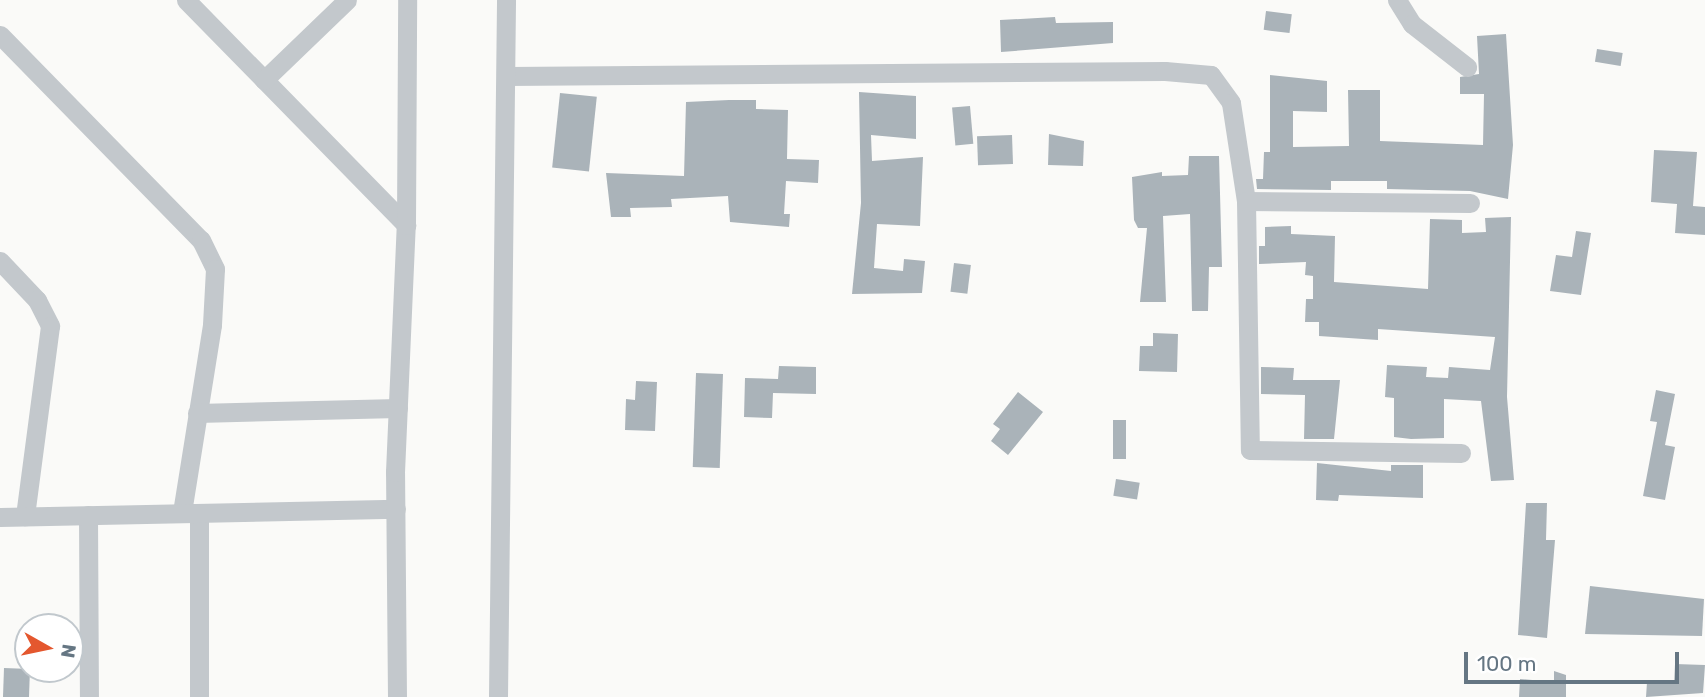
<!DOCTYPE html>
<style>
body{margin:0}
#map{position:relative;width:1705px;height:697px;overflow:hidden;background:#fafaf8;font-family:Rubik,sans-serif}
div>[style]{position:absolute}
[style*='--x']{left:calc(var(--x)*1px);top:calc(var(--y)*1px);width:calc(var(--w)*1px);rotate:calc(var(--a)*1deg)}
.building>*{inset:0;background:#aab3b9;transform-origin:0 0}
.minor>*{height:19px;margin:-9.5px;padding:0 9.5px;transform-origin:9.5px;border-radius:9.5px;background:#c3c8cc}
span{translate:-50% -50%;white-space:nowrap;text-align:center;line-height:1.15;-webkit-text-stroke:7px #fff;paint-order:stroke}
.north{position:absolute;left:14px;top:613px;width:70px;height:70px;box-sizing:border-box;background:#fff;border:2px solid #c1c8cd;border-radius:50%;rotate:99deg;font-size:19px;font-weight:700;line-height:28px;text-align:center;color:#657683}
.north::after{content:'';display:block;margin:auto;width:24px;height:32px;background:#e4572e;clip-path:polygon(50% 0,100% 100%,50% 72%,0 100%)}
.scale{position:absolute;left:1464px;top:652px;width:215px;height:32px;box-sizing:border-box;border:4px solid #657683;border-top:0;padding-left:9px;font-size:21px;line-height:24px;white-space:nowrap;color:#657683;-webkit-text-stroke:5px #fff;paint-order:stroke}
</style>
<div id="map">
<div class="building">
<div style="left:1266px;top:11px;width:26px;height:19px;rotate:7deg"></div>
<div style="clip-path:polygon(1055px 17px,1056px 23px,1113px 22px,1113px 43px,1001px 52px,1000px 20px)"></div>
<div style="clip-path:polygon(1506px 34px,1513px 145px,1508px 199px,1470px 191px,1387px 189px,1387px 181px,1331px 181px,1331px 190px,1257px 189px,1256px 179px,1263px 179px,1264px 152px,1270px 152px,1270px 75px,1327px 81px,1327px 112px,1293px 111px,1293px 147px,1349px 146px,1348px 90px,1380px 90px,1380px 141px,1483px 145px,1484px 94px,1460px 94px,1460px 77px,1479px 74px,1477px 36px)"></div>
<div style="left:1597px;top:49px;width:26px;height:13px;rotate:9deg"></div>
<div style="clip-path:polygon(859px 92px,916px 96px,916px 139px,871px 135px,872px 161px,923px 157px,920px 226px,877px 224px,874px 268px,903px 271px,904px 259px,925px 261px,922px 293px,852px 294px,861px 203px)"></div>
<div style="left:560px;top:93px;width:37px;height:75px;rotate:6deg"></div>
<div style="clip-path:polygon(729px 100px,756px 100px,756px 109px,788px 110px,787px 159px,819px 160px,818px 183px,786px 181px,784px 214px,790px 214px,789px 227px,730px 222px,728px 196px,671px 199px,672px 207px,630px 208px,631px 217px,611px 217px,606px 173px,684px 176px,686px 102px)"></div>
<div style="left:970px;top:106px;width:38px;height:18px;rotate:85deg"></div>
<div style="clip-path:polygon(1049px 134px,1084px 141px,1083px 166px,1048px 165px)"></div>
<div style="left:1012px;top:135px;width:29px;height:35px;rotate:88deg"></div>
<div style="clip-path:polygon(1654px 150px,1697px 152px,1693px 206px,1705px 207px,1705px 235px,1675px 233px,1677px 204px,1651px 202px)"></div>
<div style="clip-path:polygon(1189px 156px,1219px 156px,1222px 267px,1209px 267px,1208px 311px,1192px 311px,1190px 214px,1163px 216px,1166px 302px,1140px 302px,1147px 228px,1138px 228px,1134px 220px,1132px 177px,1162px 172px,1162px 176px,1188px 175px)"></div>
<div style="clip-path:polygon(1511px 217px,1507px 397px,1514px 480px,1491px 481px,1481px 401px,1444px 399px,1444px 438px,1411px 439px,1394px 437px,1394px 398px,1385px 397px,1387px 365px,1427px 367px,1426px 377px,1448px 378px,1449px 367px,1490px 370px,1495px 337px,1378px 329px,1378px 340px,1319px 336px,1319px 322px,1305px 322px,1306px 299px,1313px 299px,1313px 276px,1305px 275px,1306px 262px,1259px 264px,1259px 246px,1265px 246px,1265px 227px,1291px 226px,1291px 234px,1335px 236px,1334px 282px,1428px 289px,1430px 219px,1462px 220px,1462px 233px,1486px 232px,1485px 218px)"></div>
<div style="clip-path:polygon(1576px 231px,1591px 233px,1581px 295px,1550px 291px,1556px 255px,1572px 257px)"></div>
<div style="left:954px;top:263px;width:17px;height:29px;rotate:7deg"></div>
<div style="clip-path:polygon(1153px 333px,1178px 334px,1177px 372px,1139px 371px,1140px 346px,1153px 346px)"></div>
<div style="clip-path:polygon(779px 366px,816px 367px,816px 394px,773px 393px,772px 418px,744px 417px,745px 378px,778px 379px)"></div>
<div style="clip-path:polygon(1261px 367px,1294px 368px,1293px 380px,1340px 380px,1334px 439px,1304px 439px,1305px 395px,1261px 394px)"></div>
<div style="left:723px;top:374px;width:94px;height:27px;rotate:92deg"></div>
<div style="clip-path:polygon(636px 381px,657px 382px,655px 431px,625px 430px,626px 399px,635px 400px)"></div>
<div style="clip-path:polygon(1656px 390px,1675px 394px,1665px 445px,1675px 447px,1665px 500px,1643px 496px,1657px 422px,1650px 421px)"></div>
<div style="clip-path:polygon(1018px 392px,1043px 412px,1008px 455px,991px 441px,1000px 429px,993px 424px)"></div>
<div style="left:1113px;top:420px;width:13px;height:39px"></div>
<div style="clip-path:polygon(1317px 463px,1391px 471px,1391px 465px,1423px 465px,1423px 498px,1339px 495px,1338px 501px,1316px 500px)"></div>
<div style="left:1116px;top:479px;width:24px;height:17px;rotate:9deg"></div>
<div style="clip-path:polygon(1526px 503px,1547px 503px,1546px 540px,1555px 540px,1547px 638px,1518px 635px)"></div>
<div style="clip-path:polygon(1590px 586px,1704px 599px,1702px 636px,1585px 634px)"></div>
<div style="clip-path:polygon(1675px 664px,1705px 665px,1703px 693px,1646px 697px,1647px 682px,1674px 684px)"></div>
<div style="left:4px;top:668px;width:26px;height:29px;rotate:2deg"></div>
<div style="clip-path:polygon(1554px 671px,1566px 675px,1566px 697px,1519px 697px,1520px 679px,1554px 682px)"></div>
</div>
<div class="minor">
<div style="--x:186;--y:0;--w:315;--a:45.6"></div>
<div style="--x:1397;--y:0;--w:28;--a:58"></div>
<div style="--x:1412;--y:24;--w:70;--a:38"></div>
<div style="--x:0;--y:35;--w:287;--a:45.6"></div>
<div style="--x:201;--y:240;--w:32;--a:64"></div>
<div style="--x:215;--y:269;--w:56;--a:93.1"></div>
<div style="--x:212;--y:325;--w:190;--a:99.1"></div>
<div style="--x:507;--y:76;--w:658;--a:-0.44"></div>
<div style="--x:1165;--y:71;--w:46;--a:5"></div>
<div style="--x:1211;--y:75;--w:34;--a:54"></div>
<div style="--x:1231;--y:103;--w:99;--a:81.3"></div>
<div style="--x:1246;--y:201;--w:249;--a:89.1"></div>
<div style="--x:1250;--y:450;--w:211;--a:0.8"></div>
<div style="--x:264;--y:80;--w:115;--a:-43.9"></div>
<div style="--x:1246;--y:201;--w:224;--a:0.5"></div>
<div style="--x:0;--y:261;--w:54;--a:46.5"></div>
<div style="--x:37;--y:300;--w:29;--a:63"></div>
<div style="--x:50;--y:326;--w:192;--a:97.5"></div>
<div style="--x:197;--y:413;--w:201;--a:-1.4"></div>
<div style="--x:199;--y:513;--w:184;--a:90"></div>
<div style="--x:88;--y:515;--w:182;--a:89.7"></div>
<div style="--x:0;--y:517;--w:396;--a:-1.2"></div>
<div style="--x:397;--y:697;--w:225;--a:-90.5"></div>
<div style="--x:395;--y:472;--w:247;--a:-87.5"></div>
<div style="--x:406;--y:225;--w:225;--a:-89.7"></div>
<div style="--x:498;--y:697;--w:697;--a:-89.34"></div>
</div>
<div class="north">N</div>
<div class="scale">100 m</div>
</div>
